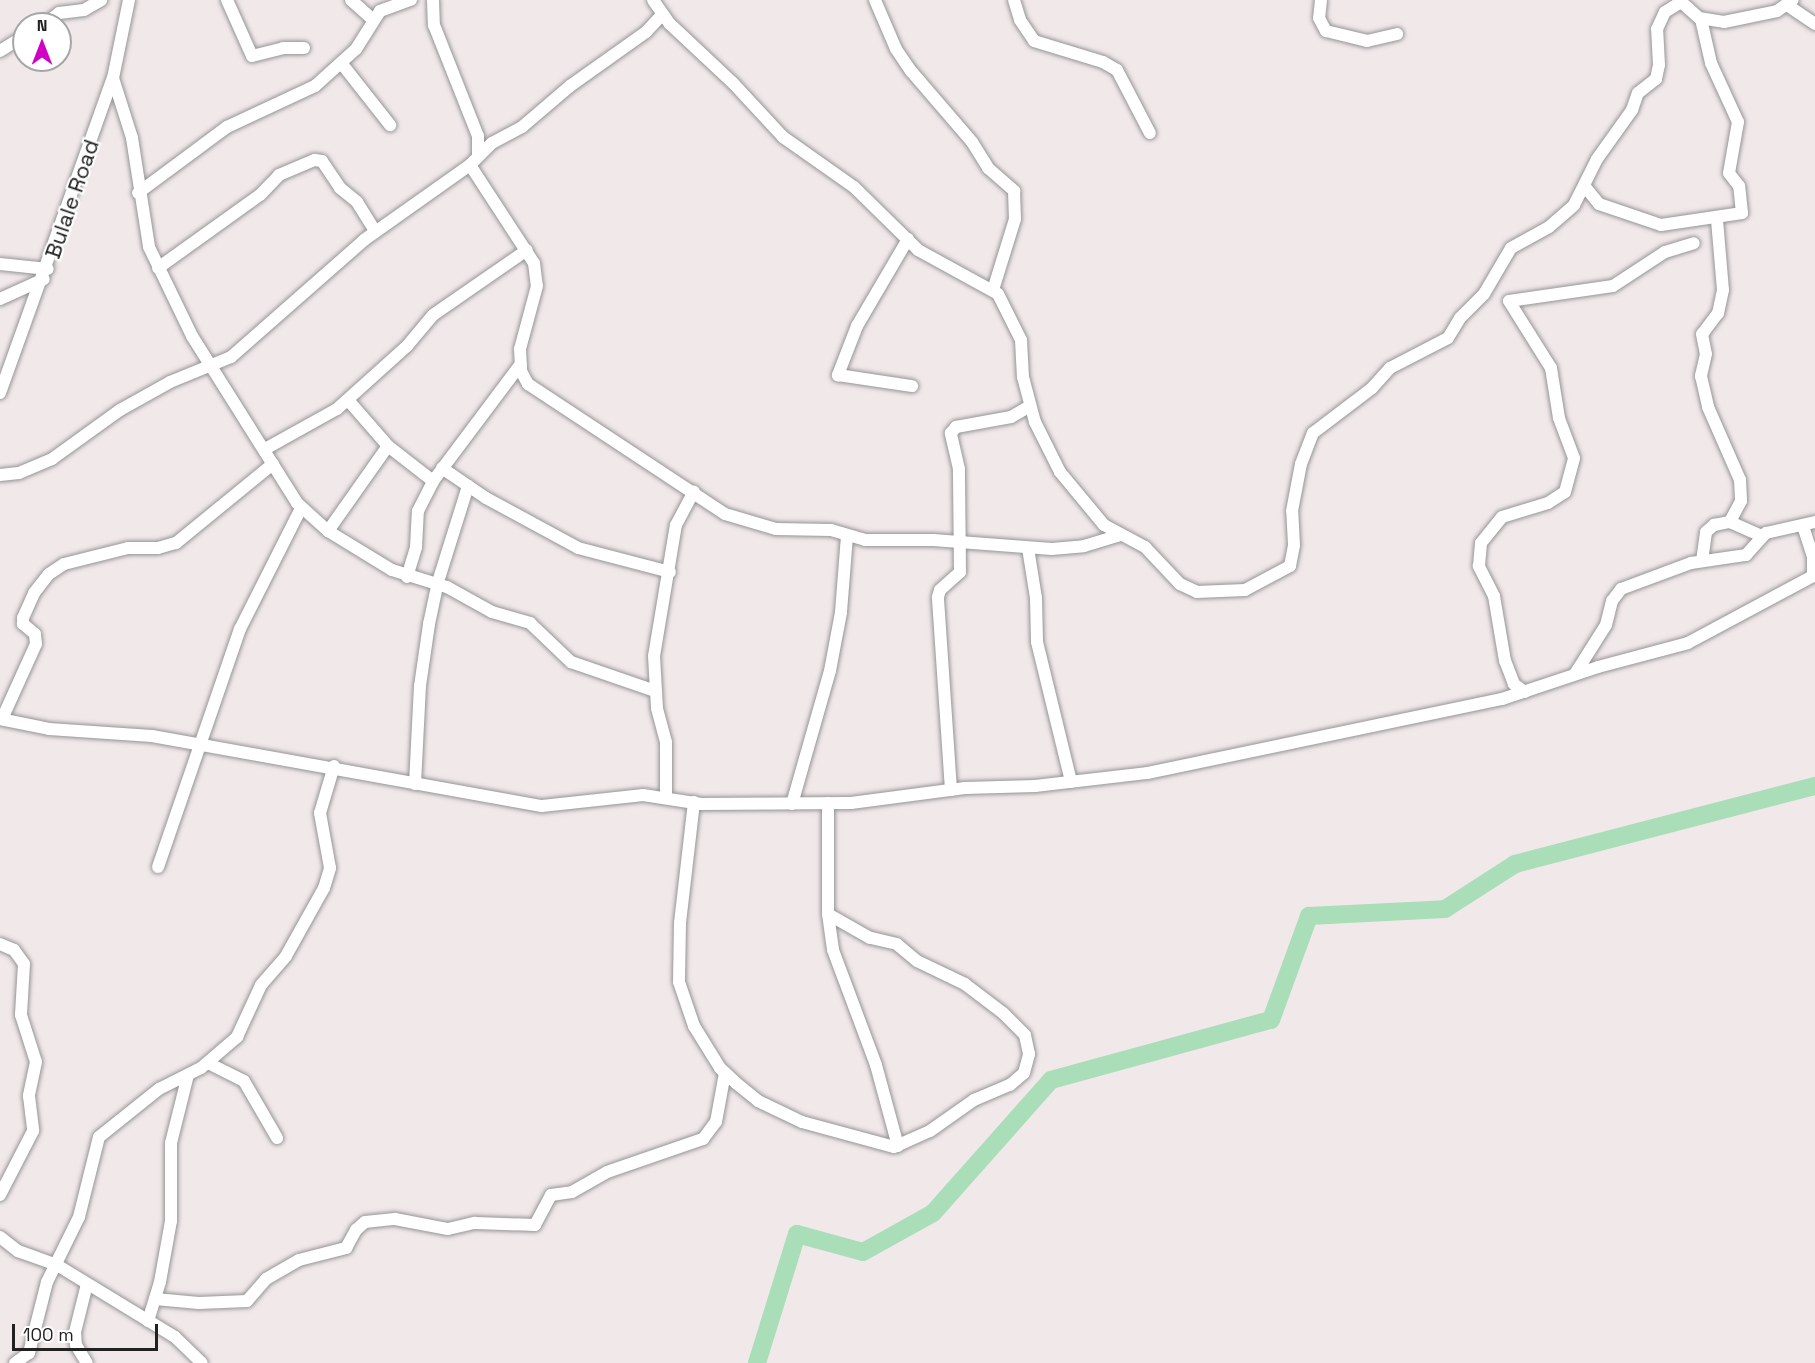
<!DOCTYPE html>
<style>
body{margin:0}
#map{position:relative;width:1815px;height:1363px;overflow:hidden;background:#f1e8ea;font-family:"Space Grotesk",sans-serif}
div>[style]{position:absolute}
[style*='--x']{left:calc(var(--x)*1px);top:calc(var(--y)*1px);width:calc(var(--w)*1px);rotate:calc(var(--a)*1deg)}
.river>*{height:18px;margin:-9px;padding:0 9px;transform-origin:9px;border-radius:9px;background:#a9deb8}
.roads{filter:drop-shadow(0 0 2px #959595) drop-shadow(0 0 2px #959595)}
.minor>*{height:12px;margin:-6px;padding:0 6px;transform-origin:6px;border-radius:6px;background:#fff}
span{translate:-50% -50%;white-space:nowrap;text-align:center;line-height:1.15;-webkit-text-stroke:4.5px #fff;paint-order:stroke}
.street-label{font-size:22px;color:#212121}
.north{position:absolute;left:12px;top:12px;width:60px;height:60px;box-sizing:border-box;background:#fff;border:2px solid #a6a6a6;border-radius:50%;rotate:0deg;font-size:16px;font-weight:700;line-height:24px;text-align:center;color:#212121}
.north::after{content:'';display:block;margin:auto;width:21px;height:27px;background:#d200c4;clip-path:polygon(50% 0,100% 100%,50% 72%,0 100%)}
.scale{position:absolute;left:12px;top:1324px;width:146px;height:27px;box-sizing:border-box;border:3px solid #212121;border-top:0;padding-left:8px;font-size:18px;line-height:21px;white-space:nowrap;color:#212121;-webkit-text-stroke:4px #fff;paint-order:stroke}
</style>
<div id="map">
<div class="river">
<div style="--x:757;--y:1363;--w:135;--a:-72.8"></div>
<div style="--x:797;--y:1234;--w:68;--a:15.3"></div>
<div style="--x:863;--y:1252;--w:80;--a:-29.1"></div>
<div style="--x:933;--y:1213;--w:178;--a:-48.4"></div>
<div style="--x:1051;--y:1080;--w:228;--a:-15.3"></div>
<div style="--x:1271;--y:1020;--w:111;--a:-69.9"></div>
<div style="--x:1309;--y:916;--w:136;--a:-2.9"></div>
<div style="--x:1445;--y:909;--w:83;--a:-32.7"></div>
<div style="--x:1515;--y:864;--w:310;--a:-14.6"></div>
</div>
<div class="roads">
<div class="minor">
<div style="--x:227;--y:0;--w:61;--a:65.9"></div>
<div style="--x:252;--y:56;--w:32;--a:-14"></div>
<div style="--x:283;--y:48;--w:21;--a:0"></div>
<div style="--x:351;--y:0;--w:30;--a:42"></div>
<div style="--x:433;--y:0;--w:25;--a:88"></div>
<div style="--x:434;--y:25;--w:119;--a:68.4"></div>
<div style="--x:478;--y:136;--w:19;--a:90"></div>
<div style="--x:653;--y:0;--w:29;--a:55"></div>
<div style="--x:670;--y:24;--w:86;--a:43.1"></div>
<div style="--x:733;--y:83;--w:74;--a:47.2"></div>
<div style="--x:783;--y:137;--w:87;--a:35.2"></div>
<div style="--x:854;--y:187;--w:90;--a:44.5"></div>
<div style="--x:918;--y:250;--w:91;--a:28.8"></div>
<div style="--x:998;--y:294;--w:51;--a:63.4"></div>
<div style="--x:1021;--y:340;--w:37;--a:87"></div>
<div style="--x:1023;--y:377;--w:47;--a:75.1"></div>
<div style="--x:1035;--y:422;--w:56;--a:63.4"></div>
<div style="--x:1060;--y:472;--w:69;--a:50.3"></div>
<div style="--x:1104;--y:525;--w:47;--a:28.2"></div>
<div style="--x:1145;--y:547;--w:51;--a:46.6"></div>
<div style="--x:1180;--y:584;--w:19;--a:25"></div>
<div style="--x:1197;--y:592;--w:48;--a:-2.4"></div>
<div style="--x:1245;--y:590;--w:51;--a:-28.1"></div>
<div style="--x:1290;--y:566;--w:21;--a:-79"></div>
<div style="--x:1294;--y:545;--w:34;--a:-93"></div>
<div style="--x:1292;--y:511;--w:48;--a:-79.2"></div>
<div style="--x:1301;--y:464;--w:33;--a:-69"></div>
<div style="--x:1313;--y:433;--w:74;--a:-37.3"></div>
<div style="--x:1372;--y:388;--w:27;--a:-48"></div>
<div style="--x:1390;--y:368;--w:65;--a:-27.3"></div>
<div style="--x:1448;--y:338;--w:23;--a:-59"></div>
<div style="--x:1460;--y:318;--w:34;--a:-45"></div>
<div style="--x:1484;--y:294;--w:53;--a:-59.6"></div>
<div style="--x:1511;--y:248;--w:43;--a:-28.9"></div>
<div style="--x:1549;--y:227;--w:33;--a:-41"></div>
<div style="--x:1574;--y:205;--w:51;--a:-63.4"></div>
<div style="--x:1597;--y:159;--w:60;--a:-54.5"></div>
<div style="--x:1632;--y:110;--w:18;--a:-71"></div>
<div style="--x:1638;--y:93;--w:23;--a:-38"></div>
<div style="--x:1656;--y:79;--w:14;--a:-78"></div>
<div style="--x:1659;--y:65;--w:36;--a:-93"></div>
<div style="--x:1657;--y:29;--w:19;--a:-65"></div>
<div style="--x:1665;--y:12;--w:19;--a:-32"></div>
<div style="--x:875;--y:0;--w:53;--a:66.8"></div>
<div style="--x:896;--y:49;--w:27;--a:56"></div>
<div style="--x:911;--y:71;--w:94;--a:49.3"></div>
<div style="--x:972;--y:142;--w:31;--a:58"></div>
<div style="--x:988;--y:168;--w:35;--a:41"></div>
<div style="--x:1014;--y:191;--w:28;--a:88"></div>
<div style="--x:1015;--y:219;--w:74;--a:107.2"></div>
<div style="--x:1014;--y:0;--w:21;--a:73"></div>
<div style="--x:1020;--y:20;--w:25;--a:56"></div>
<div style="--x:1034;--y:41;--w:72;--a:16.9"></div>
<div style="--x:1103;--y:62;--w:16;--a:30"></div>
<div style="--x:1117;--y:70;--w:71;--a:62.4"></div>
<div style="--x:1321;--y:0;--w:18;--a:96"></div>
<div style="--x:1319;--y:18;--w:15;--a:62"></div>
<div style="--x:1326;--y:31;--w:42;--a:13.7"></div>
<div style="--x:1367;--y:41;--w:31;--a:-13"></div>
<div style="--x:1679;--y:0;--w:27;--a:42"></div>
<div style="--x:1699;--y:18;--w:25;--a:9"></div>
<div style="--x:1724;--y:22;--w:54;--a:-11.7"></div>
<div style="--x:1777;--y:11;--w:19;--a:-35"></div>
<div style="--x:1787;--y:5;--w:34;--a:34"></div>
<div style="--x:45;--y:24;--w:18;--a:-38"></div>
<div style="--x:59;--y:13;--w:25;--a:-7"></div>
<div style="--x:84;--y:10;--w:20;--a:-30"></div>
<div style="--x:0;--y:51;--w:28;--a:-32"></div>
<div style="--x:342;--y:64;--w:78;--a:51.8"></div>
<div style="--x:113;--y:78;--w:63;--a:72.4"></div>
<div style="--x:132;--y:138;--w:110;--a:81.1"></div>
<div style="--x:149;--y:247;--w:99;--a:64.2"></div>
<div style="--x:192;--y:336;--w:197;--a:57.8"></div>
<div style="--x:297;--y:503;--w:42;--a:42.1"></div>
<div style="--x:328;--y:531;--w:75;--a:31.4"></div>
<div style="--x:392;--y:570;--w:58;--a:17.2"></div>
<div style="--x:447;--y:587;--w:51;--a:29.1"></div>
<div style="--x:492;--y:612;--w:40;--a:16"></div>
<div style="--x:530;--y:623;--w:57;--a:43.6"></div>
<div style="--x:571;--y:662;--w:89;--a:19"></div>
<div style="--x:470;--y:165;--w:117;--a:56.9"></div>
<div style="--x:534;--y:263;--w:23;--a:83"></div>
<div style="--x:537;--y:286;--w:65;--a:105.1"></div>
<div style="--x:520;--y:349;--w:22;--a:87"></div>
<div style="--x:521;--y:371;--w:15;--a:62"></div>
<div style="--x:528;--y:384;--w:236;--a:33.4"></div>
<div style="--x:725;--y:514;--w:53;--a:16.4"></div>
<div style="--x:776;--y:529;--w:55;--a:1"></div>
<div style="--x:831;--y:530;--w:35;--a:16"></div>
<div style="--x:865;--y:540;--w:68;--a:0"></div>
<div style="--x:933;--y:540;--w:119;--a:4.3"></div>
<div style="--x:1052;--y:549;--w:32;--a:-5"></div>
<div style="--x:1084;--y:546;--w:38;--a:-17"></div>
<div style="--x:1586;--y:188;--w:21;--a:51"></div>
<div style="--x:1599;--y:204;--w:65;--a:18.7"></div>
<div style="--x:1661;--y:225;--w:82;--a:-8.4"></div>
<div style="--x:1742;--y:213;--w:27;--a:-96"></div>
<div style="--x:1739;--y:186;--w:16;--a:-128"></div>
<div style="--x:1729;--y:173;--w:52;--a:-80"></div>
<div style="--x:1738;--y:122;--w:65;--a:-114.6"></div>
<div style="--x:1711;--y:63;--w:45;--a:-102.8"></div>
<div style="--x:138;--y:193;--w:111;--a:-36.6"></div>
<div style="--x:227;--y:127;--w:97;--a:-25"></div>
<div style="--x:315;--y:86;--w:55;--a:-42.1"></div>
<div style="--x:356;--y:49;--w:45;--a:-57.7"></div>
<div style="--x:380;--y:11;--w:33;--a:-20"></div>
<div style="--x:1717;--y:220;--w:70;--a:85.1"></div>
<div style="--x:1723;--y:290;--w:24;--a:102"></div>
<div style="--x:1718;--y:313;--w:26;--a:127"></div>
<div style="--x:1702;--y:334;--w:20;--a:79"></div>
<div style="--x:1706;--y:354;--w:23;--a:103"></div>
<div style="--x:1701;--y:376;--w:32;--a:77"></div>
<div style="--x:1708;--y:407;--w:80;--a:66.3"></div>
<div style="--x:1740;--y:480;--w:21;--a:87"></div>
<div style="--x:1741;--y:501;--w:24;--a:118"></div>
<div style="--x:908;--y:239;--w:101;--a:120.4"></div>
<div style="--x:857;--y:326;--w:53;--a:111.2"></div>
<div style="--x:838;--y:375;--w:75;--a:8.5"></div>
<div style="--x:0;--y:264;--w:48;--a:5.9"></div>
<div style="--x:158;--y:268;--w:125;--a:-35.6"></div>
<div style="--x:260;--y:195;--w:28;--a:-46"></div>
<div style="--x:279;--y:175;--w:39;--a:-23"></div>
<div style="--x:315;--y:160;--w:7;--a:8"></div>
<div style="--x:322;--y:161;--w:32;--a:56"></div>
<div style="--x:340;--y:188;--w:22;--a:39"></div>
<div style="--x:357;--y:202;--w:34;--a:58"></div>
<div style="--x:0;--y:299;--w:48;--a:-24.4"></div>
<div style="--x:0;--y:393;--w:335;--a:-70.3"></div>
<div style="--x:113;--y:78;--w:80;--a:-78.4"></div>
<div style="--x:348;--y:400;--w:61;--a:49"></div>
<div style="--x:388;--y:446;--w:57;--a:37.9"></div>
<div style="--x:265;--y:449;--w:82;--a:-29.1"></div>
<div style="--x:337;--y:409;--w:94;--a:-42"></div>
<div style="--x:407;--y:346;--w:40;--a:-50"></div>
<div style="--x:433;--y:315;--w:114;--a:-34.7"></div>
<div style="--x:442;--y:468;--w:53;--a:34.3"></div>
<div style="--x:486;--y:498;--w:105;--a:28.5"></div>
<div style="--x:578;--y:548;--w:95;--a:14.6"></div>
<div style="--x:0;--y:475;--w:19;--a:-6"></div>
<div style="--x:19;--y:473;--w:36;--a:-23"></div>
<div style="--x:52;--y:459;--w:84;--a:-35.8"></div>
<div style="--x:120;--y:410;--w:57;--a:-29.2"></div>
<div style="--x:170;--y:382;--w:66;--a:-22.3"></div>
<div style="--x:231;--y:357;--w:177;--a:-41.3"></div>
<div style="--x:364;--y:240;--w:130;--a:-35.3"></div>
<div style="--x:470;--y:165;--w:31;--a:-45"></div>
<div style="--x:492;--y:143;--w:34;--a:-28"></div>
<div style="--x:522;--y:127;--w:63;--a:-40.5"></div>
<div style="--x:570;--y:86;--w:93;--a:-35.4"></div>
<div style="--x:646;--y:32;--w:23;--a:-47"></div>
<div style="--x:1803;--y:526;--w:33;--a:72"></div>
<div style="--x:1813;--y:557;--w:19;--a:90"></div>
<div style="--x:328;--y:531;--w:104;--a:-54.8"></div>
<div style="--x:1028;--y:548;--w:51;--a:80.9"></div>
<div style="--x:1036;--y:598;--w:44;--a:88.7"></div>
<div style="--x:1037;--y:642;--w:144;--a:76.3"></div>
<div style="--x:1702;--y:561;--w:29;--a:-82"></div>
<div style="--x:1706;--y:532;--w:11;--a:-41"></div>
<div style="--x:1714;--y:525;--w:16;--a:-11"></div>
<div style="--x:1730;--y:522;--w:34;--a:24"></div>
<div style="--x:407;--y:577;--w:31;--a:-73"></div>
<div style="--x:416;--y:547;--w:36;--a:-87"></div>
<div style="--x:418;--y:511;--w:34;--a:-63"></div>
<div style="--x:433;--y:481;--w:146;--a:-53.1"></div>
<div style="--x:1575;--y:674;--w:58;--a:-57.7"></div>
<div style="--x:1606;--y:625;--w:25;--a:-76"></div>
<div style="--x:1612;--y:601;--w:15;--a:-53"></div>
<div style="--x:1621;--y:589;--w:75;--a:-20.4"></div>
<div style="--x:1691;--y:563;--w:56;--a:-8.3"></div>
<div style="--x:1746;--y:555;--w:30;--a:-48"></div>
<div style="--x:1766;--y:533;--w:50;--a:-12.7"></div>
<div style="--x:1525;--y:692;--w:14;--a:-144"></div>
<div style="--x:1514;--y:684;--w:25;--a:-111"></div>
<div style="--x:1505;--y:661;--w:66;--a:-99.6"></div>
<div style="--x:1494;--y:596;--w:34;--a:-117"></div>
<div style="--x:1479;--y:566;--w:23;--a:-85"></div>
<div style="--x:1481;--y:543;--w:33;--a:-51"></div>
<div style="--x:1502;--y:517;--w:48;--a:-16.9"></div>
<div style="--x:1548;--y:503;--w:20;--a:-33"></div>
<div style="--x:1565;--y:492;--w:35;--a:-75"></div>
<div style="--x:1574;--y:458;--w:43;--a:-110.6"></div>
<div style="--x:1559;--y:418;--w:51;--a:-99.1"></div>
<div style="--x:1551;--y:368;--w:79;--a:-122.1"></div>
<div style="--x:1509;--y:301;--w:105;--a:-8.2"></div>
<div style="--x:1613;--y:286;--w:62;--a:-33.2"></div>
<div style="--x:1665;--y:252;--w:30;--a:-17"></div>
<div style="--x:0;--y:719;--w:50;--a:11.5"></div>
<div style="--x:49;--y:729;--w:103;--a:3.9"></div>
<div style="--x:152;--y:736;--w:396;--a:10.2"></div>
<div style="--x:542;--y:806;--w:102;--a:-6.2"></div>
<div style="--x:643;--y:795;--w:59;--a:8.8"></div>
<div style="--x:701;--y:804;--w:150;--a:-0.4"></div>
<div style="--x:851;--y:803;--w:115;--a:-7.5"></div>
<div style="--x:965;--y:788;--w:70;--a:-1.6"></div>
<div style="--x:1035;--y:786;--w:114;--a:-6.6"></div>
<div style="--x:1148;--y:773;--w:362;--a:-11.8"></div>
<div style="--x:1502;--y:699;--w:101;--a:-18.4"></div>
<div style="--x:1598;--y:667;--w:93;--a:-14.9"></div>
<div style="--x:1688;--y:643;--w:144;--a:-28.2"></div>
<div style="--x:2;--y:719;--w:82;--a:-65.6"></div>
<div style="--x:36;--y:644;--w:10;--a:-96"></div>
<div style="--x:35;--y:634;--w:16;--a:-140"></div>
<div style="--x:23;--y:624;--w:6;--a:-90"></div>
<div style="--x:23;--y:618;--w:27;--a:-66"></div>
<div style="--x:34;--y:593;--w:24;--a:-52"></div>
<div style="--x:49;--y:574;--w:18;--a:-34"></div>
<div style="--x:64;--y:564;--w:66;--a:-14"></div>
<div style="--x:128;--y:548;--w:30;--a:0"></div>
<div style="--x:158;--y:548;--w:19;--a:-16"></div>
<div style="--x:176;--y:543;--w:125;--a:-39.2"></div>
<div style="--x:415;--y:784;--w:98;--a:-87.1"></div>
<div style="--x:420;--y:686;--w:63;--a:-81.7"></div>
<div style="--x:429;--y:624;--w:40;--a:-78"></div>
<div style="--x:437;--y:585;--w:104;--a:-72.6"></div>
<div style="--x:951;--y:790;--w:193;--a:-93.9"></div>
<div style="--x:938;--y:597;--w:7;--a:-74"></div>
<div style="--x:940;--y:590;--w:27;--a:-42"></div>
<div style="--x:960;--y:572;--w:103;--a:-90.6"></div>
<div style="--x:959;--y:469;--w:37;--a:-103"></div>
<div style="--x:951;--y:433;--w:8;--a:-50"></div>
<div style="--x:956;--y:427;--w:56;--a:-10.3"></div>
<div style="--x:1011;--y:417;--w:22;--a:-30"></div>
<div style="--x:666;--y:797;--w:55;--a:-90"></div>
<div style="--x:666;--y:742;--w:35;--a:-105"></div>
<div style="--x:657;--y:708;--w:52;--a:-93.3"></div>
<div style="--x:654;--y:656;--w:133;--a:-80.5"></div>
<div style="--x:676;--y:525;--w:38;--a:-62"></div>
<div style="--x:694;--y:802;--w:122;--a:96.6"></div>
<div style="--x:680;--y:923;--w:59;--a:91"></div>
<div style="--x:679;--y:982;--w:46;--a:71.2"></div>
<div style="--x:694;--y:1026;--w:49;--a:58.2"></div>
<div style="--x:720;--y:1068;--w:22;--a:43"></div>
<div style="--x:736;--y:1083;--w:28;--a:39"></div>
<div style="--x:758;--y:1101;--w:49;--a:25.5"></div>
<div style="--x:802;--y:1122;--w:95;--a:15.2"></div>
<div style="--x:894;--y:1147;--w:39;--a:-24"></div>
<div style="--x:930;--y:1131;--w:54;--a:-35.2"></div>
<div style="--x:974;--y:1100;--w:39;--a:-23"></div>
<div style="--x:1010;--y:1085;--w:18;--a:-41"></div>
<div style="--x:1024;--y:1073;--w:20;--a:-75"></div>
<div style="--x:1029;--y:1054;--w:19;--a:-102"></div>
<div style="--x:1025;--y:1035;--w:31;--a:-135"></div>
<div style="--x:1003;--y:1013;--w:48;--a:-142.7"></div>
<div style="--x:965;--y:984;--w:53;--a:-154.4"></div>
<div style="--x:917;--y:961;--w:26;--a:-140"></div>
<div style="--x:897;--y:944;--w:28;--a:-167"></div>
<div style="--x:870;--y:938;--w:48;--a:-150.3"></div>
<div style="--x:828;--y:803;--w:111;--a:90"></div>
<div style="--x:828;--y:914;--w:36;--a:82"></div>
<div style="--x:833;--y:950;--w:123;--a:69.5"></div>
<div style="--x:876;--y:1065;--w:84;--a:74.8"></div>
<div style="--x:792;--y:804;--w:138;--a:-74.1"></div>
<div style="--x:830;--y:671;--w:60;--a:-79.4"></div>
<div style="--x:841;--y:612;--w:76;--a:-85.5"></div>
<div style="--x:158;--y:867;--w:252;--a:-71"></div>
<div style="--x:240;--y:629;--w:136;--a:-63.2"></div>
<div style="--x:0;--y:944;--w:15;--a:23"></div>
<div style="--x:14;--y:950;--w:17;--a:54"></div>
<div style="--x:24;--y:964;--w:51;--a:93.4"></div>
<div style="--x:21;--y:1015;--w:49;--a:72.3"></div>
<div style="--x:36;--y:1062;--w:35;--a:102"></div>
<div style="--x:29;--y:1096;--w:35;--a:83"></div>
<div style="--x:33;--y:1131;--w:72;--a:117.3"></div>
<div style="--x:208;--y:1063;--w:40;--a:26.6"></div>
<div style="--x:244;--y:1081;--w:66;--a:59.9"></div>
<div style="--x:0;--y:1237;--w:23;--a:38"></div>
<div style="--x:18;--y:1251;--w:41;--a:19.7"></div>
<div style="--x:57;--y:1265;--w:138;--a:31.4"></div>
<div style="--x:175;--y:1337;--w:37;--a:44"></div>
<div style="--x:87;--y:1284;--w:49;--a:104"></div>
<div style="--x:75;--y:1332;--w:13;--a:86"></div>
<div style="--x:76;--y:1345;--w:21;--a:59"></div>
<div style="--x:155;--y:1299;--w:44;--a:5.2"></div>
<div style="--x:199;--y:1303;--w:48;--a:-2.4"></div>
<div style="--x:247;--y:1301;--w:29;--a:-49"></div>
<div style="--x:266;--y:1279;--w:38;--a:-30"></div>
<div style="--x:299;--y:1260;--w:49;--a:-14.3"></div>
<div style="--x:346;--y:1248;--w:21;--a:-61"></div>
<div style="--x:356;--y:1230;--w:12;--a:-42"></div>
<div style="--x:365;--y:1222;--w:30;--a:-6"></div>
<div style="--x:395;--y:1219;--w:54;--a:10.7"></div>
<div style="--x:448;--y:1229;--w:28;--a:-13"></div>
<div style="--x:475;--y:1223;--w:60;--a:1.9"></div>
<div style="--x:535;--y:1225;--w:34;--a:-62"></div>
<div style="--x:551;--y:1195;--w:21;--a:-8"></div>
<div style="--x:572;--y:1192;--w:40;--a:-29.7"></div>
<div style="--x:607;--y:1172;--w:102;--a:-19"></div>
<div style="--x:703;--y:1139;--w:21;--a:-53"></div>
<div style="--x:716;--y:1122;--w:50;--a:-79.6"></div>
<div style="--x:148;--y:1321;--w:41;--a:-72.9"></div>
<div style="--x:160;--y:1282;--w:62;--a:-79.8"></div>
<div style="--x:171;--y:1221;--w:78;--a:-90"></div>
<div style="--x:171;--y:1143;--w:70;--a:-76"></div>
<div style="--x:15;--y:1363;--w:17;--a:-36"></div>
<div style="--x:29;--y:1353;--w:73;--a:-75.8"></div>
<div style="--x:47;--y:1282;--w:72;--a:-63.8"></div>
<div style="--x:79;--y:1217;--w:82;--a:-76"></div>
<div style="--x:99;--y:1137;--w:77;--a:-38.7"></div>
<div style="--x:159;--y:1089;--w:47;--a:-26.6"></div>
<div style="--x:201;--y:1068;--w:48;--a:-40.7"></div>
<div style="--x:237;--y:1037;--w:57;--a:-65.2"></div>
<div style="--x:261;--y:985;--w:38;--a:-49"></div>
<div style="--x:286;--y:956;--w:78;--a:-60.8"></div>
<div style="--x:324;--y:888;--w:21;--a:-73"></div>
<div style="--x:330;--y:868;--w:56;--a:-100.3"></div>
<div style="--x:320;--y:813;--w:49;--a:-73.4"></div>
</div>
</div>
<div class="street-label">
<span style="left:72px;top:199px;rotate:-71deg">Bulale Road</span>
</div>
<div class="north">N</div>
<div class="scale">100 m</div>
</div>
